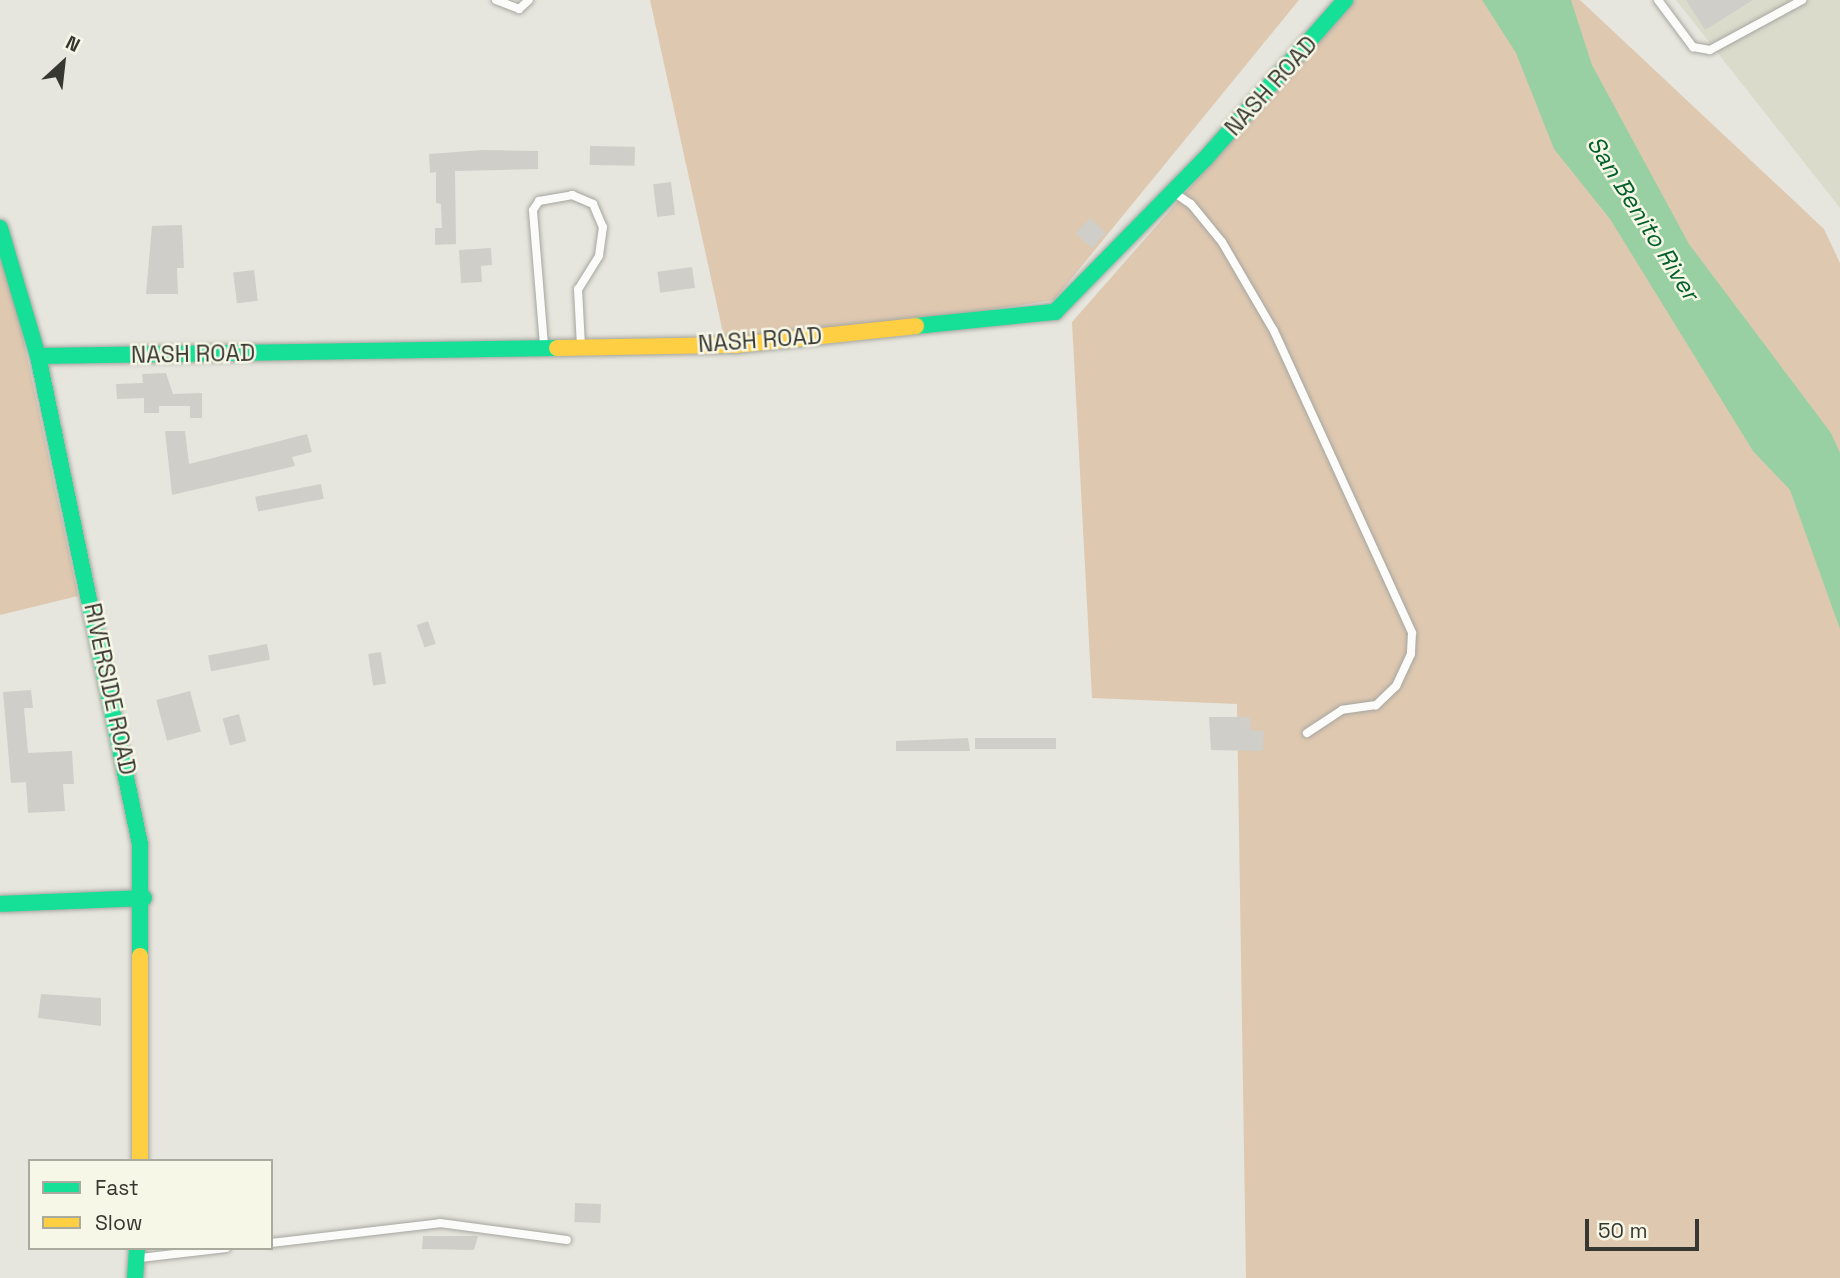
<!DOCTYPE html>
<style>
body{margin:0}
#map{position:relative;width:1840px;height:1278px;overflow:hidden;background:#e6e6de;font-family:"Space Grotesk",sans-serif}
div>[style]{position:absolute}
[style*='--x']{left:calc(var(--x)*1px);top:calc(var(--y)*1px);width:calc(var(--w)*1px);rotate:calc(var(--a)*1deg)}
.built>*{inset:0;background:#dbdbcc}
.green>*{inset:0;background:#dfc8b0}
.water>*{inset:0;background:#99d0a3}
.building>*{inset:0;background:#cfcec8;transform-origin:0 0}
.roads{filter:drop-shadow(0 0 2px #a6a6a0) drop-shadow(0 0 2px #a6a6a0)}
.lane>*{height:8px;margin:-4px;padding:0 4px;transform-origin:4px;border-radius:4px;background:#fbfbfa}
.fast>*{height:16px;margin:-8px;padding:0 8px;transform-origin:8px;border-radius:8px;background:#16e098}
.slow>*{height:16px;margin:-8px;padding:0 8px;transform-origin:8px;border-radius:8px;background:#ffcf43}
span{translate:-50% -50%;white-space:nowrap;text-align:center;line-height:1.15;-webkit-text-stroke:5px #f7f7e7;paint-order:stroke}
.street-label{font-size:23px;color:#373731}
.water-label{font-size:24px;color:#03602a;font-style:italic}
.legend{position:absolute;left:28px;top:1159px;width:245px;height:91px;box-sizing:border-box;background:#f7f7e7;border:2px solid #aaaa9e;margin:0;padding:9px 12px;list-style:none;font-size:21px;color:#373731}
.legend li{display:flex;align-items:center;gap:14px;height:35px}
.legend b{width:35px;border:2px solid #aaaa9e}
.north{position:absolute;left:28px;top:28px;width:70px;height:70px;-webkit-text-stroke:5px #f7f7e7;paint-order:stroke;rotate:27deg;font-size:19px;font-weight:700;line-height:28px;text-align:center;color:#373731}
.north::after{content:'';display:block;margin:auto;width:24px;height:32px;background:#373731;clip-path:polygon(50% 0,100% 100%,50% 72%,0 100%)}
.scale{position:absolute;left:1585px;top:1219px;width:114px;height:32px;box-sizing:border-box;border:4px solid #373731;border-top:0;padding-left:9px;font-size:21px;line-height:24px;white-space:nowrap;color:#373731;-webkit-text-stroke:5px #f7f7e7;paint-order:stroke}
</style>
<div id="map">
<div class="built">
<div style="clip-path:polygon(1676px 0,1840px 0,1840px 208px)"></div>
</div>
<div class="green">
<div style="clip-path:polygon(650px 0,1299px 0,1054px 300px,727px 351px)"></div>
<div style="clip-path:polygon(1355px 0,1580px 0,1824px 229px,1840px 263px,1840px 1278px,1246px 1278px,1237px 704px,1092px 698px,1072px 322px)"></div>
<div style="clip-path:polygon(0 230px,78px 596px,0 615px)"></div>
</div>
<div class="water">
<div style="clip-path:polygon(1482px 0,1571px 0,1592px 65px,1689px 244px,1831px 433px,1840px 453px,1840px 629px,1790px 490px,1753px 451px,1610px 219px,1554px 149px,1516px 53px)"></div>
</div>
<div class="building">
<div style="clip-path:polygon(1686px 0,1753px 0,1705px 30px)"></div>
<div style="left:590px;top:146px;width:45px;height:19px;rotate:1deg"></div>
<div style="clip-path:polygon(483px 150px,538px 151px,538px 169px,455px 171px,456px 244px,435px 245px,435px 228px,442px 228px,441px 204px,436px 203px,436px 172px,430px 173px,429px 154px)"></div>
<div style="left:671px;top:182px;width:33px;height:18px;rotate:83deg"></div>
<div style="left:1090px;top:218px;width:22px;height:21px;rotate:43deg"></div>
<div style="clip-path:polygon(182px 225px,184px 268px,177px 268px,178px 294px,146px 294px,152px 226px)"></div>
<div style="clip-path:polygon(491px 248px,492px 265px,481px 266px,482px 282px,461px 283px,459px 250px)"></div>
<div style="left:692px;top:267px;width:21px;height:35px;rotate:82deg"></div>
<div style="left:254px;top:270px;width:31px;height:21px;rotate:83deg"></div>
<div style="clip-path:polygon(166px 373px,173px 394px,202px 393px,202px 418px,190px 418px,190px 406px,159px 406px,159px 413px,144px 413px,144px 398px,117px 399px,116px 384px,143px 383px,142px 374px)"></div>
<div style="clip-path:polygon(165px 431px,185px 431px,189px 464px,307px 434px,312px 452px,292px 457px,295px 466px,172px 495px)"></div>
<div style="left:321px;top:484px;width:15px;height:67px;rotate:79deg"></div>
<div style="left:428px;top:621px;width:24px;height:12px;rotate:71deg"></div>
<div style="left:267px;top:644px;width:16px;height:60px;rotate:79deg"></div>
<div style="left:381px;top:652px;width:32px;height:13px;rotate:81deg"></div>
<div style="clip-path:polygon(31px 690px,33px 708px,24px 708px,28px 753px,72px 751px,74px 784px,63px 784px,65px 811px,28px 813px,26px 782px,11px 783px,3px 692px)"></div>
<div style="left:190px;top:691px;width:42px;height:35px;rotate:75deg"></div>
<div style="left:239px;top:714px;width:28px;height:17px;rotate:75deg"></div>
<div style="clip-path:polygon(1209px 717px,1250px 717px,1251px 730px,1264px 731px,1263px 751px,1211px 750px)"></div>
<div style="clip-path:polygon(968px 738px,970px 751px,896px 751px,896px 741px)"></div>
<div style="left:1056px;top:738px;width:11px;height:81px;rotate:90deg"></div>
<div style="clip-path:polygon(41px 994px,101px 998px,101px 1026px,38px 1018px)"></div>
<div style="left:575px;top:1203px;width:26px;height:19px;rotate:2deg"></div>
<div style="clip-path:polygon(423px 1236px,478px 1236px,474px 1250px,422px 1249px)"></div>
</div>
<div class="roads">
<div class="lane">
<div style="--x:496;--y:0;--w:25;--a:21"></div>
<div style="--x:519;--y:9;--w:13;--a:-42"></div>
<div style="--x:1658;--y:0;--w:59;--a:53.3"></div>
<div style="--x:1693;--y:47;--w:17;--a:10"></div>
<div style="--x:1710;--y:50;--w:105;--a:-28.5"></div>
<div style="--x:1176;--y:194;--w:18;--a:34"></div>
<div style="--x:1191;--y:204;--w:49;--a:50.8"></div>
<div style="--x:1222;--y:242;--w:103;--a:59.7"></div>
<div style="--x:1274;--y:331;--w:332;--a:65.4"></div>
<div style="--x:1412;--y:633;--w:21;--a:93"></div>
<div style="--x:1411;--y:654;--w:35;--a:115"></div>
<div style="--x:1396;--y:686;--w:28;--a:136"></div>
<div style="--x:1376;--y:705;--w:34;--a:172"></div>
<div style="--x:1342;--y:710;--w:42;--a:146.7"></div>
<div style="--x:544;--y:345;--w:135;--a:-94.7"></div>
<div style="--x:533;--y:210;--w:11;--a:-56"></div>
<div style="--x:539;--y:201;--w:34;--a:-10"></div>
<div style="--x:572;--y:195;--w:23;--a:23"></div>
<div style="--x:593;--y:204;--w:25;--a:67"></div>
<div style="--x:603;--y:227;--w:29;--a:98"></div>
<div style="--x:599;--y:256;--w:39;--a:122"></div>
<div style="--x:578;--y:289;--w:57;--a:87"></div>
<div style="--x:271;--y:1243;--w:170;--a:-6.7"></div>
<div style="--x:440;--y:1223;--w:128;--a:7.6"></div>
<div style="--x:140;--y:1258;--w:87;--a:-6.6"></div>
</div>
<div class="fast">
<div style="--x:0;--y:228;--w:134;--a:73.5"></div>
<div style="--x:38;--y:356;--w:499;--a:78.2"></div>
<div style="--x:140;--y:844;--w:112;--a:90"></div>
<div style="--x:916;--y:326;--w:140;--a:-5.8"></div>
<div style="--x:1055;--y:312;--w:214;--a:-45.6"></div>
<div style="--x:1205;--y:159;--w:212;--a:-48.6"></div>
<div style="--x:38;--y:356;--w:519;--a:-0.88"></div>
<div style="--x:0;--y:904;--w:144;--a:-2.4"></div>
<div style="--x:135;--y:1278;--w:30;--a:-86"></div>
</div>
<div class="slow">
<div style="--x:557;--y:348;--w:179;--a:-1"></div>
<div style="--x:736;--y:345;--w:181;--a:-6"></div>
<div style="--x:140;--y:956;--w:205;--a:90"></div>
</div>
</div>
<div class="street-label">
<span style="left:1271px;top:86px;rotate:-48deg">NASH ROAD</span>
<span style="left:760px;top:340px;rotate:-4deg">NASH ROAD</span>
<span style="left:193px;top:354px;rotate:-1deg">NASH ROAD</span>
<span style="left:110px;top:689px;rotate:78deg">RIVERSIDE ROAD</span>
</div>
<div class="water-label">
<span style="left:1643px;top:218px;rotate:58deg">San Benito River</span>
</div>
<ul class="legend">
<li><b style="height:9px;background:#16e098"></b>Fast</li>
<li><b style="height:9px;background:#ffcf43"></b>Slow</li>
</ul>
<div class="north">N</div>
<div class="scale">50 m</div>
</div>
